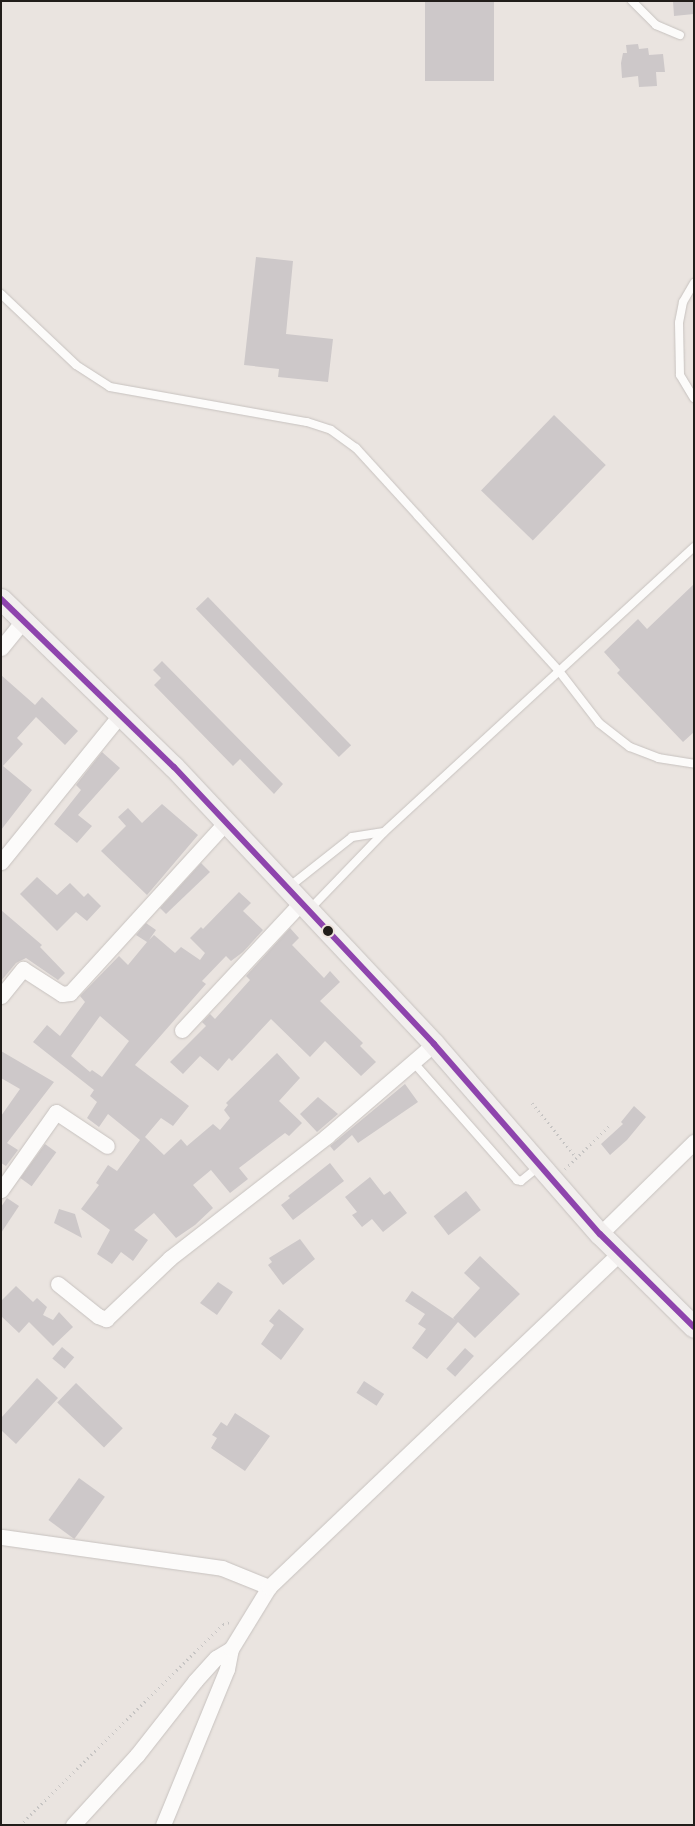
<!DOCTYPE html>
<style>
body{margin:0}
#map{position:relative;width:695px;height:1826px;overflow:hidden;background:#eae4e0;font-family:"PT Sans Narrow",sans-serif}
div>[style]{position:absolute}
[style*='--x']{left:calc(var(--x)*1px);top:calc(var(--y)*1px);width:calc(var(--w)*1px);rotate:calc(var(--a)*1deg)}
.building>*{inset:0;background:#cdc8c9;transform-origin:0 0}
.path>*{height:3px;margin-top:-1.5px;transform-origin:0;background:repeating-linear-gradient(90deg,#c6c4c3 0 1px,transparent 0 5px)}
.roads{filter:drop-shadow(0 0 1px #c7c2bf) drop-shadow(0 0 1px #c7c2bf)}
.lane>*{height:8px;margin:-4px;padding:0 4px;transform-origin:4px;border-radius:4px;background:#fcfbfa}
.street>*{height:15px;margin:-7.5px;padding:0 7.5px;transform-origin:7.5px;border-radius:7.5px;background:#fcfbfa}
.secondary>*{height:21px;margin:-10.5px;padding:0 10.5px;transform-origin:10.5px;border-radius:10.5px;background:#f2efee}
.bus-1>*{height:6px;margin:-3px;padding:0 3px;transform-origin:3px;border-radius:3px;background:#8e44ad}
.dots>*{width:14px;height:14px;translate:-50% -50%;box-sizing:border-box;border:2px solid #eee3dc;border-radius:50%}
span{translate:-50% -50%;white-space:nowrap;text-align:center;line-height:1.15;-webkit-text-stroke:4.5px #eee3dc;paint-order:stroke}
.frame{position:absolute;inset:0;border:2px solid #211d1a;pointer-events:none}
</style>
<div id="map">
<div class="building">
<div style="left:425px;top:1px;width:69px;height:80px"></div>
<div style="clip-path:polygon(673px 1px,694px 1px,694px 14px,674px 16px)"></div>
<div style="clip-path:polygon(638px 44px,639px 49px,648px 48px,649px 55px,663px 54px,665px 72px,656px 72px,657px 86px,639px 87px,638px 76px,622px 78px,621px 63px,623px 53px,627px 53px,626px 45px)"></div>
<div style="clip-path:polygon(256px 257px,293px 261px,286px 334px,333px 339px,328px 382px,278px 377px,279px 369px,244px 365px)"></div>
<div style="left:554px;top:415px;width:72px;height:105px;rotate:44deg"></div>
<div style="clip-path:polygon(694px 584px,694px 732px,683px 742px,617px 673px,620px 670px,604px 652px,638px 619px,647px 629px)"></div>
<div style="left:208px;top:597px;width:206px;height:17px;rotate:46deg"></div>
<div style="clip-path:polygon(162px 661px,283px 784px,274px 794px,240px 759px,233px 766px,154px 685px,161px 678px,153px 670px)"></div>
<div style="clip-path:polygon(1px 675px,35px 705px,42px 697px,78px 731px,65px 745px,36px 717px,17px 738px,23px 744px,3px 766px,32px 790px,1px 830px)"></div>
<div style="clip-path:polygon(102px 752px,120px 768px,78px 815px,92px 826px,77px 843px,54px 824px,81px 790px,76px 785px)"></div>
<div style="clip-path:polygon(162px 804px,198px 835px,147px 895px,101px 851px,126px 826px,118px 817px,128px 808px,142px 823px)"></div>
<div style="clip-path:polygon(201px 863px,210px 872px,166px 914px,160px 908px)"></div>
<div style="clip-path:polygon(37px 877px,57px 895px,70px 883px,84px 897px,88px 893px,101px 906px,87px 921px,76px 912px,57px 931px,20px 894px)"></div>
<div style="clip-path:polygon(evenodd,239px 892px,251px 903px,243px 911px,263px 930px,243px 952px,231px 961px,226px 956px,202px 981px,206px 984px,135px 1065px,189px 1106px,173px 1126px,161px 1118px,145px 1137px,164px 1155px,181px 1139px,187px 1146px,213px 1124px,220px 1130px,230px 1118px,224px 1110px,228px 1105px,226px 1103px,277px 1053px,300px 1078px,279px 1101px,302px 1123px,289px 1136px,285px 1133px,239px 1168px,248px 1179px,230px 1193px,211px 1170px,193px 1185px,213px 1208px,195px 1225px,176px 1238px,154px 1213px,134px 1230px,148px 1240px,133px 1261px,121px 1252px,112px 1264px,97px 1254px,110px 1230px,81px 1209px,99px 1185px,96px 1183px,108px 1165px,117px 1171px,140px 1140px,108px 1114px,99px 1127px,87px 1118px,97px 1102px,90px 1096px,94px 1090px,33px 1042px,47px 1025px,60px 1036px,85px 1002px,80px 996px,119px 956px,128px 965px,147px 942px,136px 935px,146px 923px,156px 930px,149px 940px,154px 935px,175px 953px,181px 947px,200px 960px,205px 953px,190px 938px,201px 927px,203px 929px,239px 892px,100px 1016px,129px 1041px,102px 1077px,92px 1070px,90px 1072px,71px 1056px,100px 1016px)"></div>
<div style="clip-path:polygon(1px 910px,42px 945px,40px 947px,65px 973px,58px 980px,26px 958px,16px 963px,1px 981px)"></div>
<div style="clip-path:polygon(290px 928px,299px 938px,292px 945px,324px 978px,330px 971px,340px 982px,320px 1001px,363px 1043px,360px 1046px,376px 1062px,361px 1076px,325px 1041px,310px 1057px,271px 1019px,232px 1061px,229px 1058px,218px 1071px,200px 1056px,183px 1074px,170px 1062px,206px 1026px,202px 1022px,210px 1014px,215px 1019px,250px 980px,246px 976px)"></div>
<div style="clip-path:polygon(1px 1051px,54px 1082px,7px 1143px,18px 1150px,6px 1166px,1px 1163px,1px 1116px,20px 1089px,1px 1078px)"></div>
<div style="clip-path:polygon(405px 1084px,418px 1102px,358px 1143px,352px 1135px,334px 1151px,330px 1146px)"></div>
<div style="clip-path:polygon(318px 1097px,338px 1114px,317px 1132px,300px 1114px)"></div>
<div style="clip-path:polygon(634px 1106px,646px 1117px,627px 1140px,610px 1155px,601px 1144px,623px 1124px,621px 1122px)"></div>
<div style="left:45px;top:1144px;width:14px;height:42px;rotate:36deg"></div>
<div style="clip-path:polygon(330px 1163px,344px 1181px,293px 1220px,281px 1205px,290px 1198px,288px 1196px)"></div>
<div style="clip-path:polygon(370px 1177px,384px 1195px,390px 1191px,407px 1213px,383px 1232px,372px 1219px,362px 1227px,352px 1215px,357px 1212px,345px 1197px)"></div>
<div style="left:466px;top:1191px;width:24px;height:41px;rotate:52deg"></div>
<div style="clip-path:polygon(7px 1198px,19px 1206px,1px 1233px,1px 1207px)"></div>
<div style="clip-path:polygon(59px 1209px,75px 1214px,82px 1238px,54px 1223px)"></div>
<div style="clip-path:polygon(300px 1239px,315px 1259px,283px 1285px,268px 1265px,272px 1262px,269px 1258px)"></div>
<div style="clip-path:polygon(480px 1256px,520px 1294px,475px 1338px,458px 1322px,427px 1359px,412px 1348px,426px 1329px,418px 1324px,425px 1314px,405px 1301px,412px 1291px,455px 1320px,453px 1318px,480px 1288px,464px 1273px)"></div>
<div style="clip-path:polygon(218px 1282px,233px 1292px,217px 1315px,200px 1303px)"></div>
<div style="clip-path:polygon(16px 1286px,33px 1302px,37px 1298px,47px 1307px,43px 1315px,53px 1320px,59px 1312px,73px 1327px,53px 1346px,29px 1322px,19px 1333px,1px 1316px,1px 1301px)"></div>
<div style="clip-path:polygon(279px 1309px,304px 1329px,281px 1360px,261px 1344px,274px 1325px,269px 1321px)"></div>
<div style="left:62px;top:1347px;width:16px;height:15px;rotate:40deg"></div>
<div style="left:465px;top:1348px;width:12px;height:28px;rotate:42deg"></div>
<div style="clip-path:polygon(37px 1378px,58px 1398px,16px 1444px,1px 1430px,1px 1418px)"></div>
<div style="left:364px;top:1381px;width:24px;height:14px;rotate:33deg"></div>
<div style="left:76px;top:1383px;width:65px;height:27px;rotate:44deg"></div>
<div style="clip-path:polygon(235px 1413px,270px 1436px,245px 1471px,211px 1448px,217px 1438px,212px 1435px,221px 1422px,227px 1426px)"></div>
<div style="left:79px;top:1478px;width:32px;height:52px;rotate:36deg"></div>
</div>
<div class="path">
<div style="--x:532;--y:1103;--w:70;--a:50.8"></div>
<div style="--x:565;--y:1169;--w:62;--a:-44.3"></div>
<div style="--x:20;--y:1825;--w:286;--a:-44.7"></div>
<div style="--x:223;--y:1624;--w:7;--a:-16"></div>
</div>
<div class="roads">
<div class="lane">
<div style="--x:632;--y:1;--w:34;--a:45"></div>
<div style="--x:656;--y:25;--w:26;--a:23"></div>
<div style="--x:694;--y:283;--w:22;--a:120"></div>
<div style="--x:683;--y:302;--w:21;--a:101"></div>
<div style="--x:679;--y:323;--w:52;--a:88.9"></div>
<div style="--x:680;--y:375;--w:27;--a:59"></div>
<div style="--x:1;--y:294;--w:103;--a:43.4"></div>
<div style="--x:76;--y:365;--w:40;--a:32.9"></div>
<div style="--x:110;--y:387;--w:200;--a:10.1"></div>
<div style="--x:307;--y:422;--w:25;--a:18"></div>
<div style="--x:331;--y:430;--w:31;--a:36"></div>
<div style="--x:356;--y:448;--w:92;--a:47.6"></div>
<div style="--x:418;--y:516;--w:210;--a:47.7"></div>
<div style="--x:559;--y:671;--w:66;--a:52.4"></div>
<div style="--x:599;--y:723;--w:39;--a:38"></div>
<div style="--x:630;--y:747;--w:30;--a:21"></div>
<div style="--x:658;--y:758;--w:36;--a:9"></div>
<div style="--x:289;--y:887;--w:80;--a:-38.4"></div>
<div style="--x:352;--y:837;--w:32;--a:-9"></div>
<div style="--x:309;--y:910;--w:108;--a:-46.1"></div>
<div style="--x:384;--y:832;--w:421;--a:-42.6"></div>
<div style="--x:414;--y:1063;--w:156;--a:48.6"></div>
<div style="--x:517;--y:1180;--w:4;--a:14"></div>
<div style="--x:521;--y:1181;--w:22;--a:-39"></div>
</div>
<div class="street">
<div style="--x:1;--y:648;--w:35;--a:-51"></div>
<div style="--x:1;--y:862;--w:189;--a:-51"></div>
<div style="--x:1;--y:996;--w:35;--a:-51"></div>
<div style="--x:23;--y:969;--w:46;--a:32.7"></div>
<div style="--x:62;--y:994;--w:8;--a:-7"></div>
<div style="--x:70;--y:993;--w:231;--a:-47.6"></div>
<div style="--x:182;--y:1030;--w:174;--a:-46.9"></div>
<div style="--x:1;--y:1190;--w:95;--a:-54.8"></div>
<div style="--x:56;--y:1112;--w:61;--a:33.7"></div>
<div style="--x:600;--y:1234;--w:132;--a:-44.4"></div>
<div style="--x:58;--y:1284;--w:51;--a:38.7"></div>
<div style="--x:98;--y:1316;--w:9;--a:21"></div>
<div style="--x:106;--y:1319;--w:88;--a:-43.6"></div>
<div style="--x:170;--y:1258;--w:199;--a:-37.8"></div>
<div style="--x:327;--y:1136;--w:141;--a:-40.7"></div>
<div style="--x:2;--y:1537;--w:222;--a:8"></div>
<div style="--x:222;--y:1568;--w:51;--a:22"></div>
<div style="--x:73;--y:1825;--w:95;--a:-47.6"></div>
<div style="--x:137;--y:1755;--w:94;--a:-51.9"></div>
<div style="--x:195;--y:1681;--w:31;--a:-48"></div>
<div style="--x:216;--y:1658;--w:17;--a:-31"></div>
<div style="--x:163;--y:1825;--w:169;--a:-67.7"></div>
<div style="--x:227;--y:1669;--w:20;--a:-79"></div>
<div style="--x:231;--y:1649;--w:73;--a:-58.5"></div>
<div style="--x:269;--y:1587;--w:483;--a:-43.6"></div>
</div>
<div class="secondary">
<div style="--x:1;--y:599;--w:241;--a:44.2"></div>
<div style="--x:174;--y:767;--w:380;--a:46.8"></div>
<div style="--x:434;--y:1044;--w:252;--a:48.9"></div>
<div style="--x:600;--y:1234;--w:132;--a:44.7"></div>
</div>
</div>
<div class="bus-1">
<div style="--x:1;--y:599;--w:241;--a:44.2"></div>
<div style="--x:174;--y:767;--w:380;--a:46.8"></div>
<div style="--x:434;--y:1044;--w:252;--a:48.9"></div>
<div style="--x:600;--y:1234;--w:132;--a:44.7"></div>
</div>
<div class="dots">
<div style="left:328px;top:931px;background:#211d1a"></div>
</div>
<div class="frame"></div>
</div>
